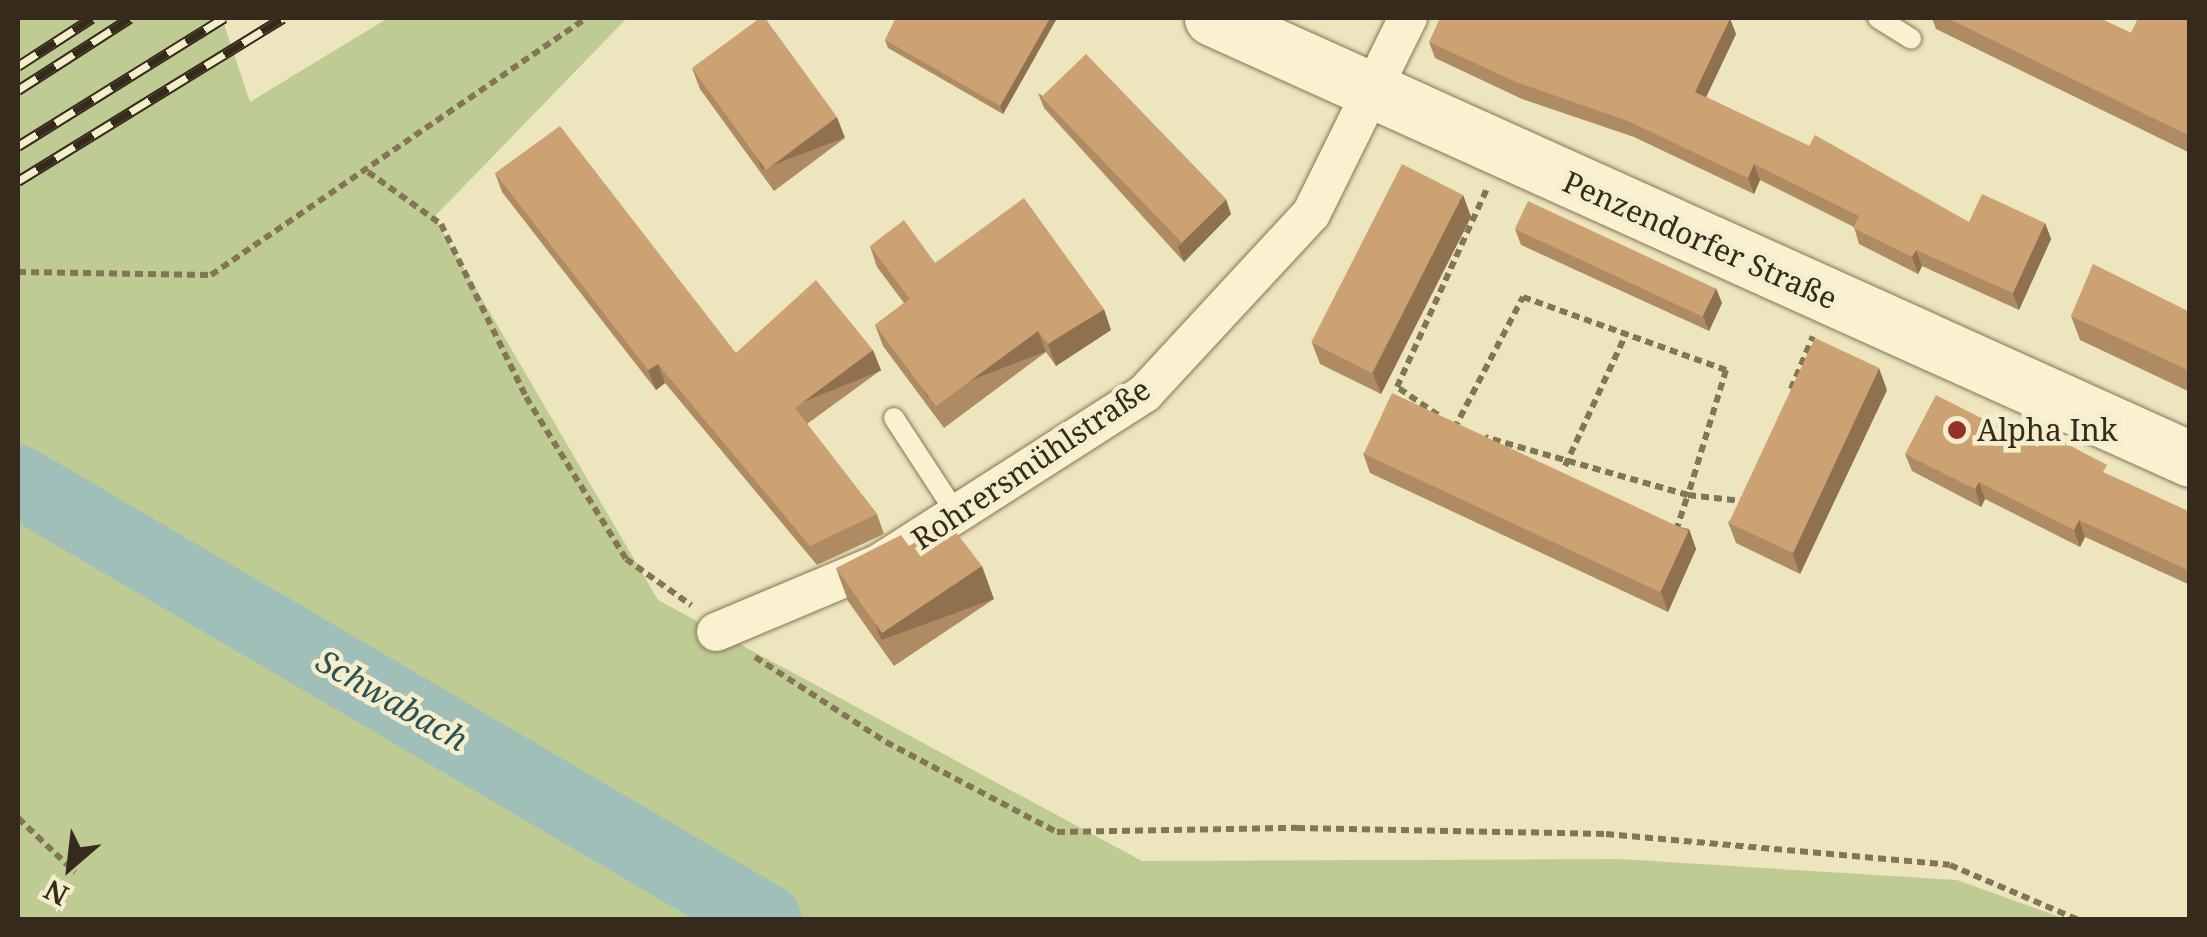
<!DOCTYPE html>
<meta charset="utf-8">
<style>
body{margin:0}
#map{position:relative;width:2207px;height:937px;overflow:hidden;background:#ede5bd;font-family:"Noto Serif",serif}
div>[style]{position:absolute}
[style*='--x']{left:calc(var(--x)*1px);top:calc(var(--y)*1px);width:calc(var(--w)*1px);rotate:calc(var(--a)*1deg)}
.green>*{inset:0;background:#becb92}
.river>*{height:72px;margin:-36px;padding:0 36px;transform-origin:36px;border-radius:36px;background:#a1bfb9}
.path>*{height:6px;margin-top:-3px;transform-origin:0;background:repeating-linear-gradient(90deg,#857557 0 8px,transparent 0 13px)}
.roads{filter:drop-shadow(0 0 2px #857557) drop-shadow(0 0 2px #857557)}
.lane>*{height:20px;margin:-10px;padding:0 10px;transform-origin:10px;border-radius:10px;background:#f9f1d0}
.street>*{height:38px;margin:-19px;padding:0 19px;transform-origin:19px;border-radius:19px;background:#f9f1d0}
.secondary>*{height:55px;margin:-27.5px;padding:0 27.5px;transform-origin:27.5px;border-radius:27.5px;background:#f9f1d0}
.rail>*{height:11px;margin-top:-5.5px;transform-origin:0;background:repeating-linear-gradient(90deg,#f5eecd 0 22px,#352a1b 0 44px);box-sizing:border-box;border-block:2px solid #352a1b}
.wall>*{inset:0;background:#af8b63}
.shaded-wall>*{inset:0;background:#8f7150;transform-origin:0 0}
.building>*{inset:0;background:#cca273;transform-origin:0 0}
.dots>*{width:28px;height:28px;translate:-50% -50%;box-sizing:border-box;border:5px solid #f5eecd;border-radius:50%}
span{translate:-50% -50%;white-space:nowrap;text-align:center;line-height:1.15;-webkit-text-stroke:9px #f5eecd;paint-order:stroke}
.street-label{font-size:30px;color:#352a1b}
.poi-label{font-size:30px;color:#352a1b}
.left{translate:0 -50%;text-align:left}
.water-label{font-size:32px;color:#2a5255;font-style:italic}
.frame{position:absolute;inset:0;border:20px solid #352a1b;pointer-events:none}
.north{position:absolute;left:20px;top:817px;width:100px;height:100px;-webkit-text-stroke:8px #f5eecd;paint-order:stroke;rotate:208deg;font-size:28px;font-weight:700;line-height:40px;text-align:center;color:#352a1b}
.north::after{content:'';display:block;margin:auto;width:35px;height:45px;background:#352a1b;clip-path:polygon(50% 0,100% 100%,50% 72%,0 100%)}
</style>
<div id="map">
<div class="green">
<div style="clip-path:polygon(18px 18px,222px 18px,250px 102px,388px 18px,627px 18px,434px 217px,658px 600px,1142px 861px,1619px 859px,1957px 880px,2065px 919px,18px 919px)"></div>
</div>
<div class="river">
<div style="--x:18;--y:481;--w:867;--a:30.41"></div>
</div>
<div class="path">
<div style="--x:368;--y:172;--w:90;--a:35.5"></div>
<div style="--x:441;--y:224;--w:193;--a:63.8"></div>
<div style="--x:526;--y:397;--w:190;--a:58.3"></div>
<div style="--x:626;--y:559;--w:80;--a:35.3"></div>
<div style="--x:18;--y:272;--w:193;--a:0.9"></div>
<div style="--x:211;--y:275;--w:455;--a:-34.4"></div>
<div style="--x:1791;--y:389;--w:57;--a:-67.5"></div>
<div style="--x:1438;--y:415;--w:50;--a:-145.7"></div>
<div style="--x:1397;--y:387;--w:217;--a:-65.6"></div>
<div style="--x:1454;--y:429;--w:149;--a:-62.4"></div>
<div style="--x:1523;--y:297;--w:216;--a:19.8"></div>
<div style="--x:1726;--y:370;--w:131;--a:106.9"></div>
<div style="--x:1688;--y:495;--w:211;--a:-164.1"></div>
<div style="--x:1565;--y:466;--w:145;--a:-65.2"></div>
<div style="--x:1676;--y:531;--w:38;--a:-72"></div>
<div style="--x:1688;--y:495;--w:54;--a:6.3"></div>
<div style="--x:755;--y:657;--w:156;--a:33"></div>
<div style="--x:886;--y:742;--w:193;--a:27.8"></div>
<div style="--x:1057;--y:832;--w:240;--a:-1"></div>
<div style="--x:1297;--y:828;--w:309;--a:1.1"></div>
<div style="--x:1606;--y:834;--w:345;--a:5.1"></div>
<div style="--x:1950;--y:865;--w:140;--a:23.1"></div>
<div style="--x:18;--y:818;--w:79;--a:43.5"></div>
</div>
<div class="roads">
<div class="lane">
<div style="--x:1878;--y:18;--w:39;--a:32"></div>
<div style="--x:894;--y:418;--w:117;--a:56.9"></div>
</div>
<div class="street">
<div style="--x:716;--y:632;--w:176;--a:-22.8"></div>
<div style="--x:878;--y:564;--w:317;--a:-32.6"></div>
<div style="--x:1145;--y:393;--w:244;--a:-47.2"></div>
<div style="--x:1311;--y:214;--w:219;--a:-63.7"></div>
</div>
<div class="secondary">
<div style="--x:1212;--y:18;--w:1073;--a:24.27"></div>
</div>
</div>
<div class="rail">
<div style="--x:18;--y:66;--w:88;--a:-33"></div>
<div style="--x:18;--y:90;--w:133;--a:-32.7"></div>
<div style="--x:18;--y:146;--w:243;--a:-31.9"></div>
<div style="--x:18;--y:181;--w:311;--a:-31.6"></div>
</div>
<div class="wall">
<div style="clip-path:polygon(896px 18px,1057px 18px,1003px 114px,888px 48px,885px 40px)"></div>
<div style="clip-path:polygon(1932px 18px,2099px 18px,2131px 33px,2190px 18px,2190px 153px,1936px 29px)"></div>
<div style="clip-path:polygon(1736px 34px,1706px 97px,1969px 222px,2045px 223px,2051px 239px,2019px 310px,1922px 266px,1918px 274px,1859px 244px,1854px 227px,1760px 180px,1754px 194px,1634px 137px,1522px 99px,1435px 58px,1429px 42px)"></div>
<div style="clip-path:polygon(692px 68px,845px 138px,774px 191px,700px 89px)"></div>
<div style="clip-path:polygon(1038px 93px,1231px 214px,1184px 262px,1044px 108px)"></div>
<div style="clip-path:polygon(495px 173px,736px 353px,881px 370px,807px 424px,877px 514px,884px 534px,817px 565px,665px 383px,656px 390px,502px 192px)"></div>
<div style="clip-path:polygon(1463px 195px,1471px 217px,1381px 394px,1320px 364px,1312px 343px)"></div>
<div style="clip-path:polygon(1515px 229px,1722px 303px,1709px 331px,1521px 245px)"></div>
<div style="clip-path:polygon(870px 246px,935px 263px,1111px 330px,1056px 366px,1046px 352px,944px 428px,883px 346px,875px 325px,904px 303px,877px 267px)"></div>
<div style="clip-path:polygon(2190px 312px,2190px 392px,2080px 340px,2071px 316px)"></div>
<div style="clip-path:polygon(1887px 390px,1800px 574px,1736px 543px,1728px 522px)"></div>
<div style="clip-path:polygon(2038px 447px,2111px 476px,2190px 512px,2190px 585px,2085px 537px,2080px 547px,1985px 499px,1981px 507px,1912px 471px,1905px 454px)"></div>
<div style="clip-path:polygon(1363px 453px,1689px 529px,1696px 549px,1668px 612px,1370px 473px)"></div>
<div style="clip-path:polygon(909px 546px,994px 599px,894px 666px,848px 601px,836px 568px)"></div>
</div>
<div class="shaded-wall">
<div style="clip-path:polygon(1050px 18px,1057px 18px,1003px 114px,1000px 106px)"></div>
<div style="clip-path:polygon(1730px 18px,1736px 34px,1701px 108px,1695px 92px)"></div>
<div style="left:837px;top:117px;width:22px;height:89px;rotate:69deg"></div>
<div style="clip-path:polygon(1754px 164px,1760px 180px,1754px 194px,1748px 178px)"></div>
<div style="clip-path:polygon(1463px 195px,1471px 217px,1381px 394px,1373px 373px)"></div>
<div style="clip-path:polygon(1226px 199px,1231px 214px,1184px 262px,1178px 247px)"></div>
<div style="clip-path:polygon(2045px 223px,2051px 239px,2019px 310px,2013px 293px)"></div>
<div style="clip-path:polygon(1916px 250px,1922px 266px,1918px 274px,1912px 257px)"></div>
<div style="clip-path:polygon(1716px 288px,1722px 303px,1709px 331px,1703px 316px)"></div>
<div style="clip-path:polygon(1104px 309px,1111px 330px,1056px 366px,1048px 344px)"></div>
<div style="left:1038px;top:331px;width:22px;height:127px;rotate:69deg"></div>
<div style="left:873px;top:350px;width:22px;height:97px;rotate:68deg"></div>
<div style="clip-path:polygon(658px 364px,665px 383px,656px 390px,648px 370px)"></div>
<div style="clip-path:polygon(1879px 368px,1887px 390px,1800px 574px,1792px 552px)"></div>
<div style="clip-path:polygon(1979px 482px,1985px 499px,1981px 507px,1975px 489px)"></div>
<div style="clip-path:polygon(2079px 520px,2085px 537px,2080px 547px,2074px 530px)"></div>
<div style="clip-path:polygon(1689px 529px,1696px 549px,1668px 612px,1661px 592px)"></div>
<div style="left:982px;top:566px;width:35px;height:120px;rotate:70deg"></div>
</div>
<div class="building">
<div style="clip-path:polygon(760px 18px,765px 18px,837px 117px,766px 170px,692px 68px)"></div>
<div style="clip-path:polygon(896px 18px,1050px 18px,1000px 106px,885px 40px)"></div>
<div style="clip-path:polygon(1440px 18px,1730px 18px,1695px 92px,1809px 146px,1815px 135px,1969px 222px,1982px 194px,2045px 223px,2013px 293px,1916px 250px,1912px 257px,1853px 228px,1859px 216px,1754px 164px,1748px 178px,1628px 121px,1516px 82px,1429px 42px)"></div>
<div style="clip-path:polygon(1947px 18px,2099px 18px,2131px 33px,2138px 18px,2190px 18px,2190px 136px)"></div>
<div style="left:1086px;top:54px;width:202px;height:62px;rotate:46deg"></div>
<div style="clip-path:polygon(560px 126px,736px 353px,816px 280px,873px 350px,795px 408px,877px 514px,810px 546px,658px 364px,648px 370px,495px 173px)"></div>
<div style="left:1402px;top:164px;width:68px;height:200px;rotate:27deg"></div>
<div style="clip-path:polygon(1024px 198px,1104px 309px,1048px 344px,1038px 331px,936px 406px,875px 325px,910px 299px,870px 246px,904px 220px,935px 263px)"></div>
<div style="left:1528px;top:201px;width:207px;height:31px;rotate:25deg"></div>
<div style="clip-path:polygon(2093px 264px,2190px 312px,2190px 371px,2071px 316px)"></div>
<div style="left:1815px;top:338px;width:71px;height:204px;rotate:25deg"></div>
<div style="left:1392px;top:393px;width:327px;height:67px;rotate:25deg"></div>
<div style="clip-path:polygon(1936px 395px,2038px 447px,2046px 433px,2107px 465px,2103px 472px,2190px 512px,2190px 571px,2079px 520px,2074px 530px,1979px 482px,1975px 489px,1905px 454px)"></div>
<div style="clip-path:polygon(948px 522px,982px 566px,882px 633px,836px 568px,901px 535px,909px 546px)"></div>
</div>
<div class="dots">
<div style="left:1957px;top:430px;background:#943227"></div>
</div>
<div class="street-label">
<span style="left:1700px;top:240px;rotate:24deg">Penzendorfer Straße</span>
<span style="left:1031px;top:464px;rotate:-34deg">Rohrersmühlstraße</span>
</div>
<div class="poi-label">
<span class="left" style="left:1977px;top:430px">Alpha Ink</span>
</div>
<div class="water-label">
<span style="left:392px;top:700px;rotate:30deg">Schwabach</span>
</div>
<div class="frame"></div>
<div class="north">N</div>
</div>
